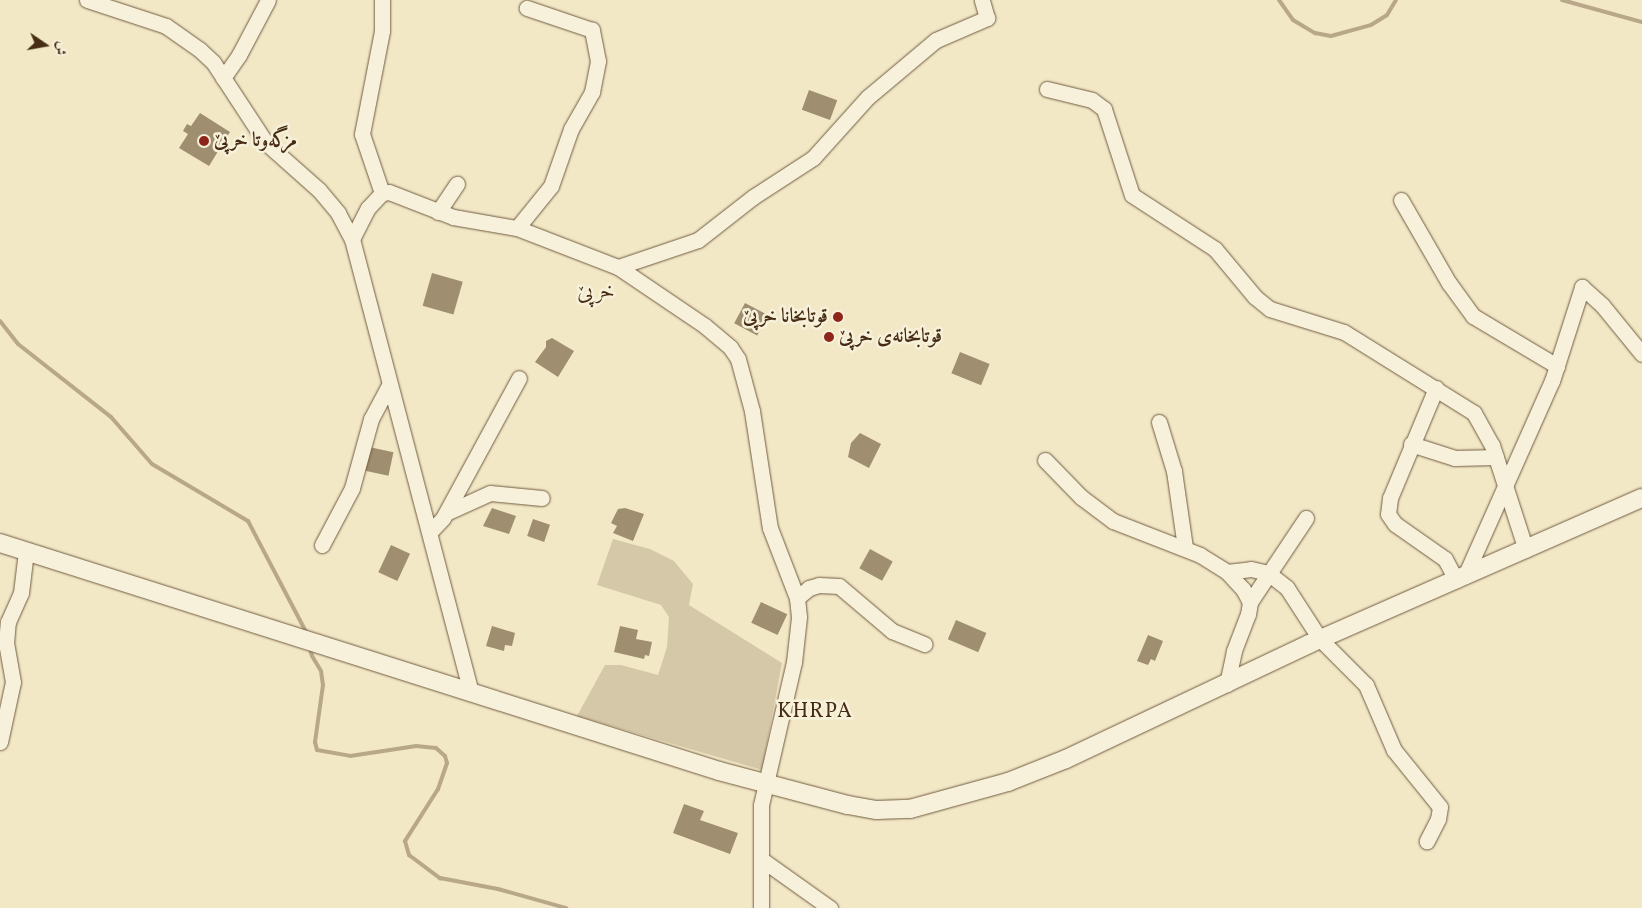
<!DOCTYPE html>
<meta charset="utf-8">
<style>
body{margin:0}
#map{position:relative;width:1642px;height:908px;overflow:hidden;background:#f2e8c6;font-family:Vollkorn,Amiri,serif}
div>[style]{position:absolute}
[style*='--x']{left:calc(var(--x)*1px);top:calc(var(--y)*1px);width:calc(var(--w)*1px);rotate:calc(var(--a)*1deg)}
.green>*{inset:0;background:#d5c8a8}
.stream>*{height:4px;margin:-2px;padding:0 2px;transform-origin:2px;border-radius:2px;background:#b8a889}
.building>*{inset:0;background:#9f8e70;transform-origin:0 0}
.roads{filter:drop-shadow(0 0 1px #715b40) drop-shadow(0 0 1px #715b40)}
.minor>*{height:15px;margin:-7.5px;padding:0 7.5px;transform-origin:7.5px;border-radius:7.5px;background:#f7f0da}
.tertiary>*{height:18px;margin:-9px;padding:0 9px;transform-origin:9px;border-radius:9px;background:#f7f0da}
.dots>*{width:14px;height:14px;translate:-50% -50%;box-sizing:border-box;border:2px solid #f7f0da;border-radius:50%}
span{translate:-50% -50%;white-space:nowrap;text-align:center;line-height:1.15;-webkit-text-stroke:5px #f7f0da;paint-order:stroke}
.poi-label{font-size:20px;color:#462c13;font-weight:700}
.left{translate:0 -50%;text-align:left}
.right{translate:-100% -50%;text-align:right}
.neighbourhood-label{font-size:21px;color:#462c13;letter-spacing:1px}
.quarter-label{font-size:22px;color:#462c13}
.north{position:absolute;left:20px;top:20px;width:50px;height:50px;-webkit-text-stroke:4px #f7f0da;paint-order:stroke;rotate:102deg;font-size:14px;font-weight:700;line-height:20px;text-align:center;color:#462c13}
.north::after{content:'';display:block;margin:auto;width:18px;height:22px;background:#462c13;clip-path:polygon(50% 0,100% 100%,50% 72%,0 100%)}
</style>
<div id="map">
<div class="green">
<div style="clip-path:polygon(613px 539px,650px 549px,674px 561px,693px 584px,689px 605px,782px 663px,762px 770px,577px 716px,605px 665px,621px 665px,658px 675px,667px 647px,669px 617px,661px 605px,597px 585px)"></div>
</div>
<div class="stream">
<div style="--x:1279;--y:0;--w:24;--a:55"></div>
<div style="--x:1293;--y:20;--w:26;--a:31"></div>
<div style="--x:1315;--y:33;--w:16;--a:11"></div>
<div style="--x:1331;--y:36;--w:41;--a:-15.4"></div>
<div style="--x:1371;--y:25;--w:19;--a:-32"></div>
<div style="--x:1387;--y:15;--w:17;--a:-59"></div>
<div style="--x:1562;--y:0;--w:83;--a:15.4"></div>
<div style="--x:0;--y:321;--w:29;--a:52"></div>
<div style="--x:18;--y:344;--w:118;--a:38.1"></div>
<div style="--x:111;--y:417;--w:62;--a:48.9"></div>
<div style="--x:152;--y:464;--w:112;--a:30.7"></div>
<div style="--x:248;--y:521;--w:127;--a:62.4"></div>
<div style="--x:309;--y:646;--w:10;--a:73"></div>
<div style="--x:312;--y:656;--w:17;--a:59"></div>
<div style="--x:321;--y:671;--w:14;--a:82"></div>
<div style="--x:323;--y:685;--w:58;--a:98"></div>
<div style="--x:315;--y:742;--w:8;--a:76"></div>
<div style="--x:317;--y:750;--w:34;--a:10"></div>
<div style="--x:350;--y:756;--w:67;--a:-8.6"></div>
<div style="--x:416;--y:746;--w:20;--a:6"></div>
<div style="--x:436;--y:748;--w:12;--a:42"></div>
<div style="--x:445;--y:756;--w:7;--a:74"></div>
<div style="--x:447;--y:763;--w:28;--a:109"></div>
<div style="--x:438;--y:789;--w:62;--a:122.4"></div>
<div style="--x:405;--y:841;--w:15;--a:74"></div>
<div style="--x:409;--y:855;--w:39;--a:37"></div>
<div style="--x:440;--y:878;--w:59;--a:10.7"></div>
<div style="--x:498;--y:889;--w:71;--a:15.6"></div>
</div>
<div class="building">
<div style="left:809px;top:90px;width:30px;height:21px;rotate:20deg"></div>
<div style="clip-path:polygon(200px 113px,230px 132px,209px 166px,179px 148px,188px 134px,183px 131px,187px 124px,191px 126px)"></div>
<div style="left:432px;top:273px;width:32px;height:34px;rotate:16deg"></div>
<div style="left:745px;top:303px;width:26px;height:23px;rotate:28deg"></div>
<div style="clip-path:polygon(552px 338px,574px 351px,558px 377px,535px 362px,546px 347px,546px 341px)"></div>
<div style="left:960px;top:352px;width:32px;height:23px;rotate:22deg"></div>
<div style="clip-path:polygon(860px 433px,881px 444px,869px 468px,848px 457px,851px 443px)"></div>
<div style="left:369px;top:447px;width:25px;height:24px;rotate:12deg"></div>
<div style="clip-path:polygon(492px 508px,516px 516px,509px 534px,483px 526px)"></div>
<div style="clip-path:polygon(625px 508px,644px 514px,633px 541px,613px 533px,617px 526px,611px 523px,618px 509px)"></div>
<div style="left:533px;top:519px;width:18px;height:18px;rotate:19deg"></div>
<div style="left:391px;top:545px;width:21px;height:30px;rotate:25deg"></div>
<div style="left:870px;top:549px;width:26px;height:22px;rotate:29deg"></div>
<div style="left:761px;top:602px;width:29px;height:23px;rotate:25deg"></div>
<div style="left:956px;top:620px;width:33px;height:21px;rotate:23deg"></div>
<div style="clip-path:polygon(492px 626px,515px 633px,512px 646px,505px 645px,504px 651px,486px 646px)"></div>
<div style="clip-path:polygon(620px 626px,638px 630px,636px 639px,652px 642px,649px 656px,645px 655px,644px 659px,614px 652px)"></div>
<div style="clip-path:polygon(1148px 635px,1163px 641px,1155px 661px,1151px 659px,1148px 665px,1137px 661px)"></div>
<div style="clip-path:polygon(684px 804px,704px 811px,700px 820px,738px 833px,730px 854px,673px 833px)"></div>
</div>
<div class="roads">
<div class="minor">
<div style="--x:87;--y:0;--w:83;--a:18.2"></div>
<div style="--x:166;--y:26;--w:42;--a:35.2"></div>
<div style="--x:200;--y:50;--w:18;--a:43"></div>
<div style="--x:213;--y:62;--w:97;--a:56.8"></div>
<div style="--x:266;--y:143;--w:71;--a:41.6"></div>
<div style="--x:319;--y:190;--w:30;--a:50"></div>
<div style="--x:338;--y:213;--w:30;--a:62"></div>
<div style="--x:352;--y:239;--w:467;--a:75.3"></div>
<div style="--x:382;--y:0;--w:31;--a:90"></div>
<div style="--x:382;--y:31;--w:105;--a:101"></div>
<div style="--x:362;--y:134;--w:62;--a:71.3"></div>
<div style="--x:223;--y:78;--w:28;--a:-55"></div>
<div style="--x:239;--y:55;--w:62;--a:-62.2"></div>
<div style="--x:1047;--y:89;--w:46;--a:13.7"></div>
<div style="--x:1092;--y:100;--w:15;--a:37"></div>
<div style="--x:1104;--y:109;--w:90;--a:72"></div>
<div style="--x:1132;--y:195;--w:99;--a:33"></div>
<div style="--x:1215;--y:249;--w:62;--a:50.2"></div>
<div style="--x:1255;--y:297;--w:19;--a:39"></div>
<div style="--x:1270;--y:309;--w:77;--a:17.3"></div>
<div style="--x:1344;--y:332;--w:153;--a:31.9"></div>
<div style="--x:1474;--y:413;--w:37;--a:61"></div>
<div style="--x:1492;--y:445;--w:110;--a:72.1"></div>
<div style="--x:1401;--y:200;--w:96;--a:60"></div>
<div style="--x:1449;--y:283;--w:41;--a:54"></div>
<div style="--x:1473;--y:316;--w:98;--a:30.8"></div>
<div style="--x:438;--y:212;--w:34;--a:-56"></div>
<div style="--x:517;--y:228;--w:54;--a:-51"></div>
<div style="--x:551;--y:186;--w:60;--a:-70.7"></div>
<div style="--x:571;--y:129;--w:43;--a:-60.4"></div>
<div style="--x:592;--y:92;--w:32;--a:-79"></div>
<div style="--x:598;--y:61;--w:32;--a:-101"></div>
<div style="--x:592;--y:30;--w:69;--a:-161.3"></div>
<div style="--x:352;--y:239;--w:35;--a:-63"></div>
<div style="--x:368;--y:208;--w:21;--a:-47"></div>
<div style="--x:382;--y:193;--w:7;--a:-8"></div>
<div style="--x:389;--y:192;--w:69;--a:21.3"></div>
<div style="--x:453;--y:217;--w:65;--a:9.8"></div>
<div style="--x:517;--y:228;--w:108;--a:21.1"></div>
<div style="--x:618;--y:267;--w:84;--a:-18.6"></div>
<div style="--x:698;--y:240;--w:70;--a:-38"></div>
<div style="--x:753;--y:197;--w:72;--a:-33"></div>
<div style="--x:813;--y:158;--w:82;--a:-48"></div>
<div style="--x:868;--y:97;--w:89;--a:-40"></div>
<div style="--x:936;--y:40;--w:56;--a:-23.3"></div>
<div style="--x:987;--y:18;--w:19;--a:-106"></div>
<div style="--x:618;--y:267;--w:105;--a:34.1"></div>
<div style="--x:705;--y:326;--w:33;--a:40"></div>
<div style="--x:730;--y:347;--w:14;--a:56"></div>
<div style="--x:738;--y:359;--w:54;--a:74.9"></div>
<div style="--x:752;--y:411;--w:118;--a:81.3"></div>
<div style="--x:770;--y:528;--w:75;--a:68.9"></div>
<div style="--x:797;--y:598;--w:19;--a:84"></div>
<div style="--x:799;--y:617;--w:45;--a:96.3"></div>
<div style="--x:794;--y:662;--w:147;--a:103"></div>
<div style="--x:761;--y:805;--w:103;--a:90"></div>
<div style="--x:1436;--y:388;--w:119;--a:112.7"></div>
<div style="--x:1390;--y:498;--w:16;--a:97"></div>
<div style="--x:1388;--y:514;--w:12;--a:55"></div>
<div style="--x:1395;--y:524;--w:61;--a:35"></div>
<div style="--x:1445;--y:559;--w:24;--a:62"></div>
<div style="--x:1159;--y:422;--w:51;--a:73"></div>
<div style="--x:1174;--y:471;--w:77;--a:81.8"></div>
<div style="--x:1411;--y:444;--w:46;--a:17.7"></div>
<div style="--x:1455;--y:458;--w:41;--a:-1.4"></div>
<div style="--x:1045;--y:460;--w:52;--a:45.8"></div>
<div style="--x:1081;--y:497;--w:40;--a:37"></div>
<div style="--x:1113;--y:521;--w:93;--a:21.3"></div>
<div style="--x:1200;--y:555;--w:32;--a:32"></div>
<div style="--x:1227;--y:572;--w:23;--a:47"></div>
<div style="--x:1243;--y:589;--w:15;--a:62"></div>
<div style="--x:1250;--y:602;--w:12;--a:99"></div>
<div style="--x:1248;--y:614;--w:40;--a:111"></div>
<div style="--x:1234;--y:651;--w:34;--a:102"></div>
<div style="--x:446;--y:513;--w:48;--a:-24.4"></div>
<div style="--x:490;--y:493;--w:52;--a:5.5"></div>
<div style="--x:430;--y:532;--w:19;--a:-47"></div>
<div style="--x:443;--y:518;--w:159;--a:-61.5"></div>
<div style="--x:322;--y:545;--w:64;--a:-62.2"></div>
<div style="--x:352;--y:488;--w:72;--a:-74.6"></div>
<div style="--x:371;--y:419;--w:38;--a:-62"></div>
<div style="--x:1227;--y:572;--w:24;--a:-7"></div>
<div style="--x:1251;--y:569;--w:17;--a:13"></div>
<div style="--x:1268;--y:573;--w:24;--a:38"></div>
<div style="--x:1287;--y:588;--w:61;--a:57.1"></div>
<div style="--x:1320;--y:639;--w:65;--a:45"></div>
<div style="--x:1366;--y:685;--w:71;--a:66.7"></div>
<div style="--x:1394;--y:750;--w:73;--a:51.1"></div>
<div style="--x:1440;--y:807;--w:12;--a:99"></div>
<div style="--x:1438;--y:819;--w:25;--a:117"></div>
<div style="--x:1465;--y:576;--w:214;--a:-66"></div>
<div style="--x:1552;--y:381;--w:99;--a:-72.3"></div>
<div style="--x:1582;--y:287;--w:27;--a:42"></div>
<div style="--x:1602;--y:305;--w:63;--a:50.8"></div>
<div style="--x:797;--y:598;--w:16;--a:-40"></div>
<div style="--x:809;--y:588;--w:10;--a:-17"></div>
<div style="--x:819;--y:585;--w:20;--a:3"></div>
<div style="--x:839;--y:586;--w:70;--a:40.3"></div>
<div style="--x:892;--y:631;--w:35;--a:22"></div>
<div style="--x:1250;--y:602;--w:101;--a:-56.3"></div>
<div style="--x:0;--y:742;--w:61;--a:-77.8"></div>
<div style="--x:13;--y:682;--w:40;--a:-100"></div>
<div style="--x:6;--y:643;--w:21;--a:-85"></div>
<div style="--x:8;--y:622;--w:32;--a:-66"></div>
<div style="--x:21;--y:593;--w:42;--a:-83.2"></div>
<div style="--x:761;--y:859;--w:85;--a:35.4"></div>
</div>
<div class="tertiary">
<div style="--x:0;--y:543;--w:754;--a:17.59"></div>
<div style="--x:719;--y:771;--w:133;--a:14.8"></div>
<div style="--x:848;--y:805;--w:29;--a:10"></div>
<div style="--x:877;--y:810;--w:33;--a:-2"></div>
<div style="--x:910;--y:809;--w:102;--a:-15.4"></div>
<div style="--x:1008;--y:782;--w:62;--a:-21.6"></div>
<div style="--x:1066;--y:759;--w:269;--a:-25.3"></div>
<div style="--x:1309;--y:644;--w:364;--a:-23.7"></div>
</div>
</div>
<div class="dots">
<div style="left:204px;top:141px;background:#8f2418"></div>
<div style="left:838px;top:317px;background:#8f2418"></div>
<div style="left:829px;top:337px;background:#8f2418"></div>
</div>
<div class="poi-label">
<span class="left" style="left:214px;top:141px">مزگەوتا خرپێ</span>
<span class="right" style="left:828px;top:317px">قوتابخانا خرپێ</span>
<span class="left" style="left:839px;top:337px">قوتابخانەی خرپێ</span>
</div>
<div class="neighbourhood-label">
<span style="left:815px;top:712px">KHRPA</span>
</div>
<div class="quarter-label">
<span style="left:596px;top:293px">خرپێ</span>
</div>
<div class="north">ش</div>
</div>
